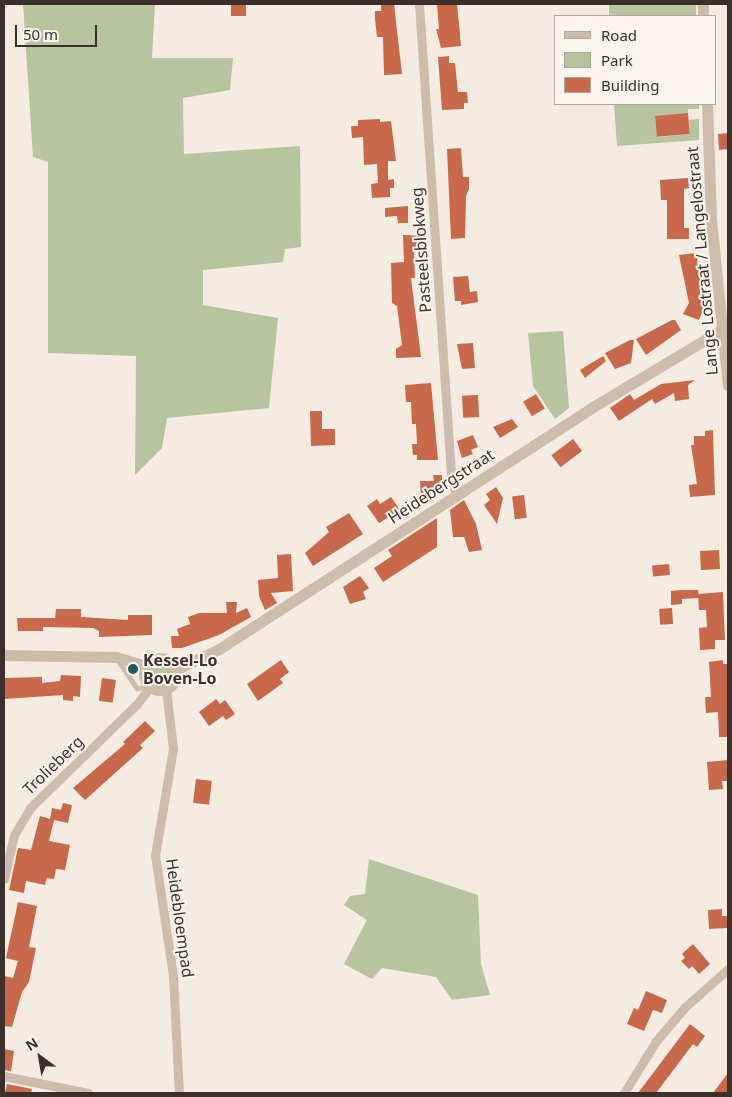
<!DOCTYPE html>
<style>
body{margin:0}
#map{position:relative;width:732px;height:1097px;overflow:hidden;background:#f4ebe1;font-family:"Noto Sans",sans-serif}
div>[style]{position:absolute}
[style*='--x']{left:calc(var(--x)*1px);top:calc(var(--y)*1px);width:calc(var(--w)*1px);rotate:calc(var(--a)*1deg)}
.green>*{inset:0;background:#b8c4a0;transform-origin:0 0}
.round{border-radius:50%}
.building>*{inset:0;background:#c8694b;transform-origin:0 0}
.service>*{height:4.5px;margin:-2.25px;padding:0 2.25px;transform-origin:2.25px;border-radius:2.25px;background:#cdbbac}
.minor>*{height:9px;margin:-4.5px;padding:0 4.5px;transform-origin:4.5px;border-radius:4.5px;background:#cdbbac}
.tertiary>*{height:11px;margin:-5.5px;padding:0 5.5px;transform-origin:5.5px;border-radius:5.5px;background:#cdbbac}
.tertiary>.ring{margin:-5.5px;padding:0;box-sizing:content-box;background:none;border:11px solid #cdbbac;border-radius:50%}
.dots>*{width:14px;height:14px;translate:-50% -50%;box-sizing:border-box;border:2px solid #fbf5ee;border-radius:50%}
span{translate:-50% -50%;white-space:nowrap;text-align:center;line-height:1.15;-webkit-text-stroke:4px #fbf5ee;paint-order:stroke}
.street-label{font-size:16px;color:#3b302b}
.poi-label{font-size:16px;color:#3b302b;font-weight:700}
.left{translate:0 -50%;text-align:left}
.frame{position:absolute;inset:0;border:5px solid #3b302b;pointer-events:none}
.legend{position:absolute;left:554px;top:15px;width:162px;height:90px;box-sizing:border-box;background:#fbf5ee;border:1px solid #aea6a0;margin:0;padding:6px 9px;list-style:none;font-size:15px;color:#3b302b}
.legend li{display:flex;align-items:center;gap:10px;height:25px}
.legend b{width:25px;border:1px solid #aea6a0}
.north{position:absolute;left:15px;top:1032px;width:50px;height:50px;-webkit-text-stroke:4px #fbf5ee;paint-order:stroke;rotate:328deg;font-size:14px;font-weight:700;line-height:20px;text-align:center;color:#3b302b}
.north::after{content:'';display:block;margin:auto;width:18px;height:22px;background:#3b302b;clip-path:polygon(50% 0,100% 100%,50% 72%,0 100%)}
.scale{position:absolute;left:15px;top:25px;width:82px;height:22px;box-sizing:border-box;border:2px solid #3b302b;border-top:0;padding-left:6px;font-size:15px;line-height:18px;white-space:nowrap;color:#3b302b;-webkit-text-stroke:4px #fbf5ee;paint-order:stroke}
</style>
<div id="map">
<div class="green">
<div style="clip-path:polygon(23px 4px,155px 4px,152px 58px,233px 58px,230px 90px,183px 98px,184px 154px,300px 146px,301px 247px,285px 249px,283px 262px,203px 270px,203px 305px,278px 318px,269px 408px,167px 418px,162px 448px,135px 475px,136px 356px,48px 353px,48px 162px,33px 157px)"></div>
<div style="left:609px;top:4px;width:87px;height:12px"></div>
<div style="clip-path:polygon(614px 104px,699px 104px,699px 109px,688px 109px,688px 113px,655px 117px,658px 137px,690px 134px,689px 120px,699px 119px,699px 140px,617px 146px)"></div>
<div style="clip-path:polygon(563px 331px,569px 408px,555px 419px,533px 386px,528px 333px)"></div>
<div class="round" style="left:149px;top:663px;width:22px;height:22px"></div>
<div style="clip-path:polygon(369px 859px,478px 895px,481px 964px,490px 995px,452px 1000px,436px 977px,382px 968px,372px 979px,344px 964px,367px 920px,344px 905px,350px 896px,365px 894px)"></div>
</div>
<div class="building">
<div style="left:231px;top:4px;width:15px;height:12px"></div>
<div style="clip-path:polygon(381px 4px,394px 4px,402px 74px,384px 75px,383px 37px,377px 37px,375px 19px,375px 11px,381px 11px)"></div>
<div style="clip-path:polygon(437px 4px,457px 4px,461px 46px,441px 48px,436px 29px,439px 29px)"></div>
<div style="clip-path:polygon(449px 56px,449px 63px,455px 63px,458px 92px,467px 92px,468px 103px,464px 103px,464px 109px,442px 110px,438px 57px)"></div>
<div style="left:688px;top:113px;width:21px;height:33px;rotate:85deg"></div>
<div style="clip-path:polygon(380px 119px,380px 122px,391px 121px,396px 161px,388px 161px,388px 180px,394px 179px,394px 188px,390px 188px,390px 197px,372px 198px,371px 184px,378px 183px,377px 164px,364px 165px,363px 137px,352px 138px,351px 126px,358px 126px,358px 120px)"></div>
<div style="clip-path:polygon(728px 133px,728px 149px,719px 150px,718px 134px)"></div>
<div style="clip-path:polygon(461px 148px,463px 177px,469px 177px,469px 189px,466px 196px,465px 238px,451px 239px,447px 149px)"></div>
<div style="clip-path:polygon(688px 178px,689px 188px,684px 189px,684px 228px,689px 228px,689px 239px,667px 239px,667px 200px,661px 200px,660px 180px)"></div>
<div style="clip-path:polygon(408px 206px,408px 223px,398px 223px,397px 216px,385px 217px,385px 208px)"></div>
<div style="clip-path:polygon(403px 235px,422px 236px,423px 251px,414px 252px,415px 278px,411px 278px,421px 357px,396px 358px,396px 349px,402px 345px,397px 306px,392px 303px,391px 263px,404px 262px)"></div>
<div style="clip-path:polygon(696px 253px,705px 305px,699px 320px,683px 314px,689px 303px,679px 255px)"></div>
<div style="clip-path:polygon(468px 276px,470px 292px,477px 291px,478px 302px,461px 305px,461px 301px,455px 301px,453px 277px)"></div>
<div style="clip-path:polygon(672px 320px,675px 320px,681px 330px,646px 355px,636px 339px)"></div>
<div style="clip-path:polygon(630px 340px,634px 340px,631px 363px,615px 369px,605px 353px)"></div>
<div style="clip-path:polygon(473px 343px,475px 368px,462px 369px,457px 344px)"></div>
<div style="clip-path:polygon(603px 356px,606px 361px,585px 378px,580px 370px)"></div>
<div style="clip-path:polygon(695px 380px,688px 385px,689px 399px,675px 401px,674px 393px,655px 404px,652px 399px,619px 421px,610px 408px,630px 394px,634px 400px,661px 384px)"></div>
<div style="clip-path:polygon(431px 383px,438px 460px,417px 460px,417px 455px,413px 455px,412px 444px,417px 444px,416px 424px,412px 424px,411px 402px,406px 402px,405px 385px)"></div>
<div style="left:536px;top:394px;width:17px;height:15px;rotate:59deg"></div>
<div style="left:478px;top:395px;width:22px;height:16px;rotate:87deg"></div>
<div style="clip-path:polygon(310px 411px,322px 411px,322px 429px,335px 429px,335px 445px,311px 446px)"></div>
<div style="clip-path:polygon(512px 419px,518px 427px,500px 438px,493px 427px)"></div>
<div style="clip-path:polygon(713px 430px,715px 495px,690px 497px,689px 485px,697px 484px,691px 445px,694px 445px,694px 436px,705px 436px,705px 431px)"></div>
<div style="clip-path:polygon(473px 435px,478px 447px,471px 450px,473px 454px,462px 458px,457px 441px)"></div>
<div style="left:573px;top:439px;width:15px;height:27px;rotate:53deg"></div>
<div style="clip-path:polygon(433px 475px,442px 475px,442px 484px,437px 484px,437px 494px,421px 495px,420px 481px,434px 481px)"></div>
<div style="clip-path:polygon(496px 487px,503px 498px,497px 524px,484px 505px,490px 500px,486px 494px)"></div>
<div style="left:524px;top:495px;width:23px;height:12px;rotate:83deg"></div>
<div style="clip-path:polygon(391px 497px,400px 510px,379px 523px,367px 506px,377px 499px,380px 504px)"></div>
<div style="clip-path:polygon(464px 500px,476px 524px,482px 550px,469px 552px,464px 537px,453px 537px,450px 510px)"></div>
<div style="clip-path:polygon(349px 513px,363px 534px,313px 566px,305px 553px,329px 532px,326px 527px)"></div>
<div style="clip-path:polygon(437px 518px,437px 547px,383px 582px,374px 568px,392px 556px,388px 550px)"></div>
<div style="left:719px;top:550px;width:19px;height:19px;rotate:87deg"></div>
<div style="clip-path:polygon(291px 554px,293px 591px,271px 593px,277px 603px,265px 610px,259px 596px,258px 580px,278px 578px,277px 555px)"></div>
<div style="left:669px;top:564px;width:11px;height:17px;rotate:85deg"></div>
<div style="clip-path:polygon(360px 576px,369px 588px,363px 592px,366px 599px,350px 604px,343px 587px)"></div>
<div style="clip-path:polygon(681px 590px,698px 590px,699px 598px,682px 599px,682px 604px,671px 605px,671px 591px)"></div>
<div style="clip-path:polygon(723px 592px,725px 640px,715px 640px,715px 649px,700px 650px,699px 628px,707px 627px,706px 610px,699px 610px,698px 594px)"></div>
<div style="clip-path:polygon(226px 602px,237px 602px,236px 613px,247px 608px,251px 617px,219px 635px,182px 648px,172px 648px,171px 636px,179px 636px,177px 629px,190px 624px,188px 617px,199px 613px,227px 613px)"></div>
<div style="left:672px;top:608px;width:16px;height:13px;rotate:86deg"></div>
<div style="clip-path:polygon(56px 609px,81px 609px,81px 617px,128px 620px,128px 615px,152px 615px,152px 635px,99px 637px,99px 631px,93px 628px,43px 627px,43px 631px,18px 631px,17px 618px,55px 618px)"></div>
<div style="clip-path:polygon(281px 660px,289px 672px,280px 679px,283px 683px,258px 701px,247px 684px)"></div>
<div style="clip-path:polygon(723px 660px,723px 664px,728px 664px,728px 737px,719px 737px,718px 712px,706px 713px,705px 697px,711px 697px,709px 662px)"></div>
<div style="clip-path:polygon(61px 675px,81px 676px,80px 697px,73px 696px,73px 701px,63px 700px,63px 695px,4px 699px,4px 678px,42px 677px,42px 683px,60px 681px)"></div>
<div style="left:102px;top:678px;width:14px;height:23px;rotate:8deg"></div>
<div style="clip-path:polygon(216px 699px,220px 704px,225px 700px,235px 714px,226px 720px,223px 716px,209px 726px,199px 712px)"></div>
<div style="clip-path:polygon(145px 721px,155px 731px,140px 745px,143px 748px,85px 800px,73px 788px,125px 744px,123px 742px)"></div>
<div style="clip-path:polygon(728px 760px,728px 781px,722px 781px,723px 789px,709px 790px,707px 762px)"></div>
<div style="left:196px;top:779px;width:16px;height:24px;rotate:7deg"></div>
<div style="clip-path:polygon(63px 803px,72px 805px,68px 823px,54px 820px,49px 841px,70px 845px,65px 870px,56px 869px,54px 879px,47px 878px,45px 885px,26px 881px,24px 893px,9px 890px,18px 848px,31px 850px,40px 816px,50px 819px,52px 808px,61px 810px)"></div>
<div style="clip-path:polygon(18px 902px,37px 906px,29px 947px,36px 948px,29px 982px,22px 992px,12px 1027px,4px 1026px,4px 976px,13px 978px,18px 961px,6px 958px)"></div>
<div style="clip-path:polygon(722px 909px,722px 916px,728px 916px,728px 928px,709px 929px,708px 910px)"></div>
<div style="clip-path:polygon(693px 944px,710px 964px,699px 974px,692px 966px,689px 969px,681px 961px,685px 958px,682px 954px)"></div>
<div style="clip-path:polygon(646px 991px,667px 1000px,662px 1013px,653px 1010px,644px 1031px,627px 1024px,634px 1008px,638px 1010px)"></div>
<div style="clip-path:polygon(690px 1024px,705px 1036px,697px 1047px,693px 1044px,656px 1093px,638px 1093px)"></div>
<div style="clip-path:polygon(4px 1049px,14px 1051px,11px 1071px,4px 1070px)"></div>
<div style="clip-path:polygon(728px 1073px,728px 1093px,713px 1093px)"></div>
<div style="clip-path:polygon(7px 1084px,32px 1089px,31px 1093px,5px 1093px)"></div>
</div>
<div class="service">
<div style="--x:118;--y:660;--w:34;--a:56"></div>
<div style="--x:137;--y:688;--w:11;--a:-5"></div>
</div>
<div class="minor">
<div style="--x:419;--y:4;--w:475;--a:86.1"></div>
<div style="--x:451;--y:478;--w:17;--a:73"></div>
<div style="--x:166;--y:689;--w:60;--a:83.3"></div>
<div style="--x:173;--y:749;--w:108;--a:99.6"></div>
<div style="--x:155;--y:855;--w:122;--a:81.5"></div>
<div style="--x:173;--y:976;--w:117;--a:87.1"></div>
<div style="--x:4;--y:879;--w:45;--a:-77.2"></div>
<div style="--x:14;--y:835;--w:31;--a:-59"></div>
<div style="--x:30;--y:808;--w:149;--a:-44.2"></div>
<div style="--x:137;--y:704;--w:21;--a:-53"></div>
<div style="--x:4;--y:1076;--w:86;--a:11.4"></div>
<div style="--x:624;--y:1093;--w:61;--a:-58.4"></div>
<div style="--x:656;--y:1041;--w:45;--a:-49.5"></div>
<div style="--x:685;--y:1007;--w:57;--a:-41.5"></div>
</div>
<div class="tertiary">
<div style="--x:703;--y:4;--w:12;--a:90"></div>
<div style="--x:707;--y:104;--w:115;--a:88"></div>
<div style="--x:711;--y:219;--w:167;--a:84.2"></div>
<div style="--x:4;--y:655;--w:112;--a:1"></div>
<div style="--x:116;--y:657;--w:31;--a:17"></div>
<div class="ring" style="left:144px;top:658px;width:21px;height:21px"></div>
<div style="--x:175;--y:670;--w:49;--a:-25.5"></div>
<div style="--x:219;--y:649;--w:443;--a:-32.9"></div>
<div style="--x:591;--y:408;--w:160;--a:-30.9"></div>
</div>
<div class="dots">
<div style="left:133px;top:669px;background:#1f5a5e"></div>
</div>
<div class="street-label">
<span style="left:421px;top:250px;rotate:-94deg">Pasteelsblokweg</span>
<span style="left:702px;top:261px;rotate:-95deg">Lange Lostraat / Langelostraat</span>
<span style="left:441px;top:486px;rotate:-33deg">Heidebergstraat</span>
<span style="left:53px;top:765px;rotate:-44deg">Trolieberg</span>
<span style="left:180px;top:918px;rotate:82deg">Heidebloempad</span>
</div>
<div class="poi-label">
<span class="left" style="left:143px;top:669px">Kessel-Lo<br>Boven-Lo</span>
</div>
<div class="frame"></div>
<ul class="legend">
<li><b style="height:6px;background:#cdbbac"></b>Road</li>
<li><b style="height:14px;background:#b8c4a0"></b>Park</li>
<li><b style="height:14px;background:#c8694b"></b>Building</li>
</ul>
<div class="north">N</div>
<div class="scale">50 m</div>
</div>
